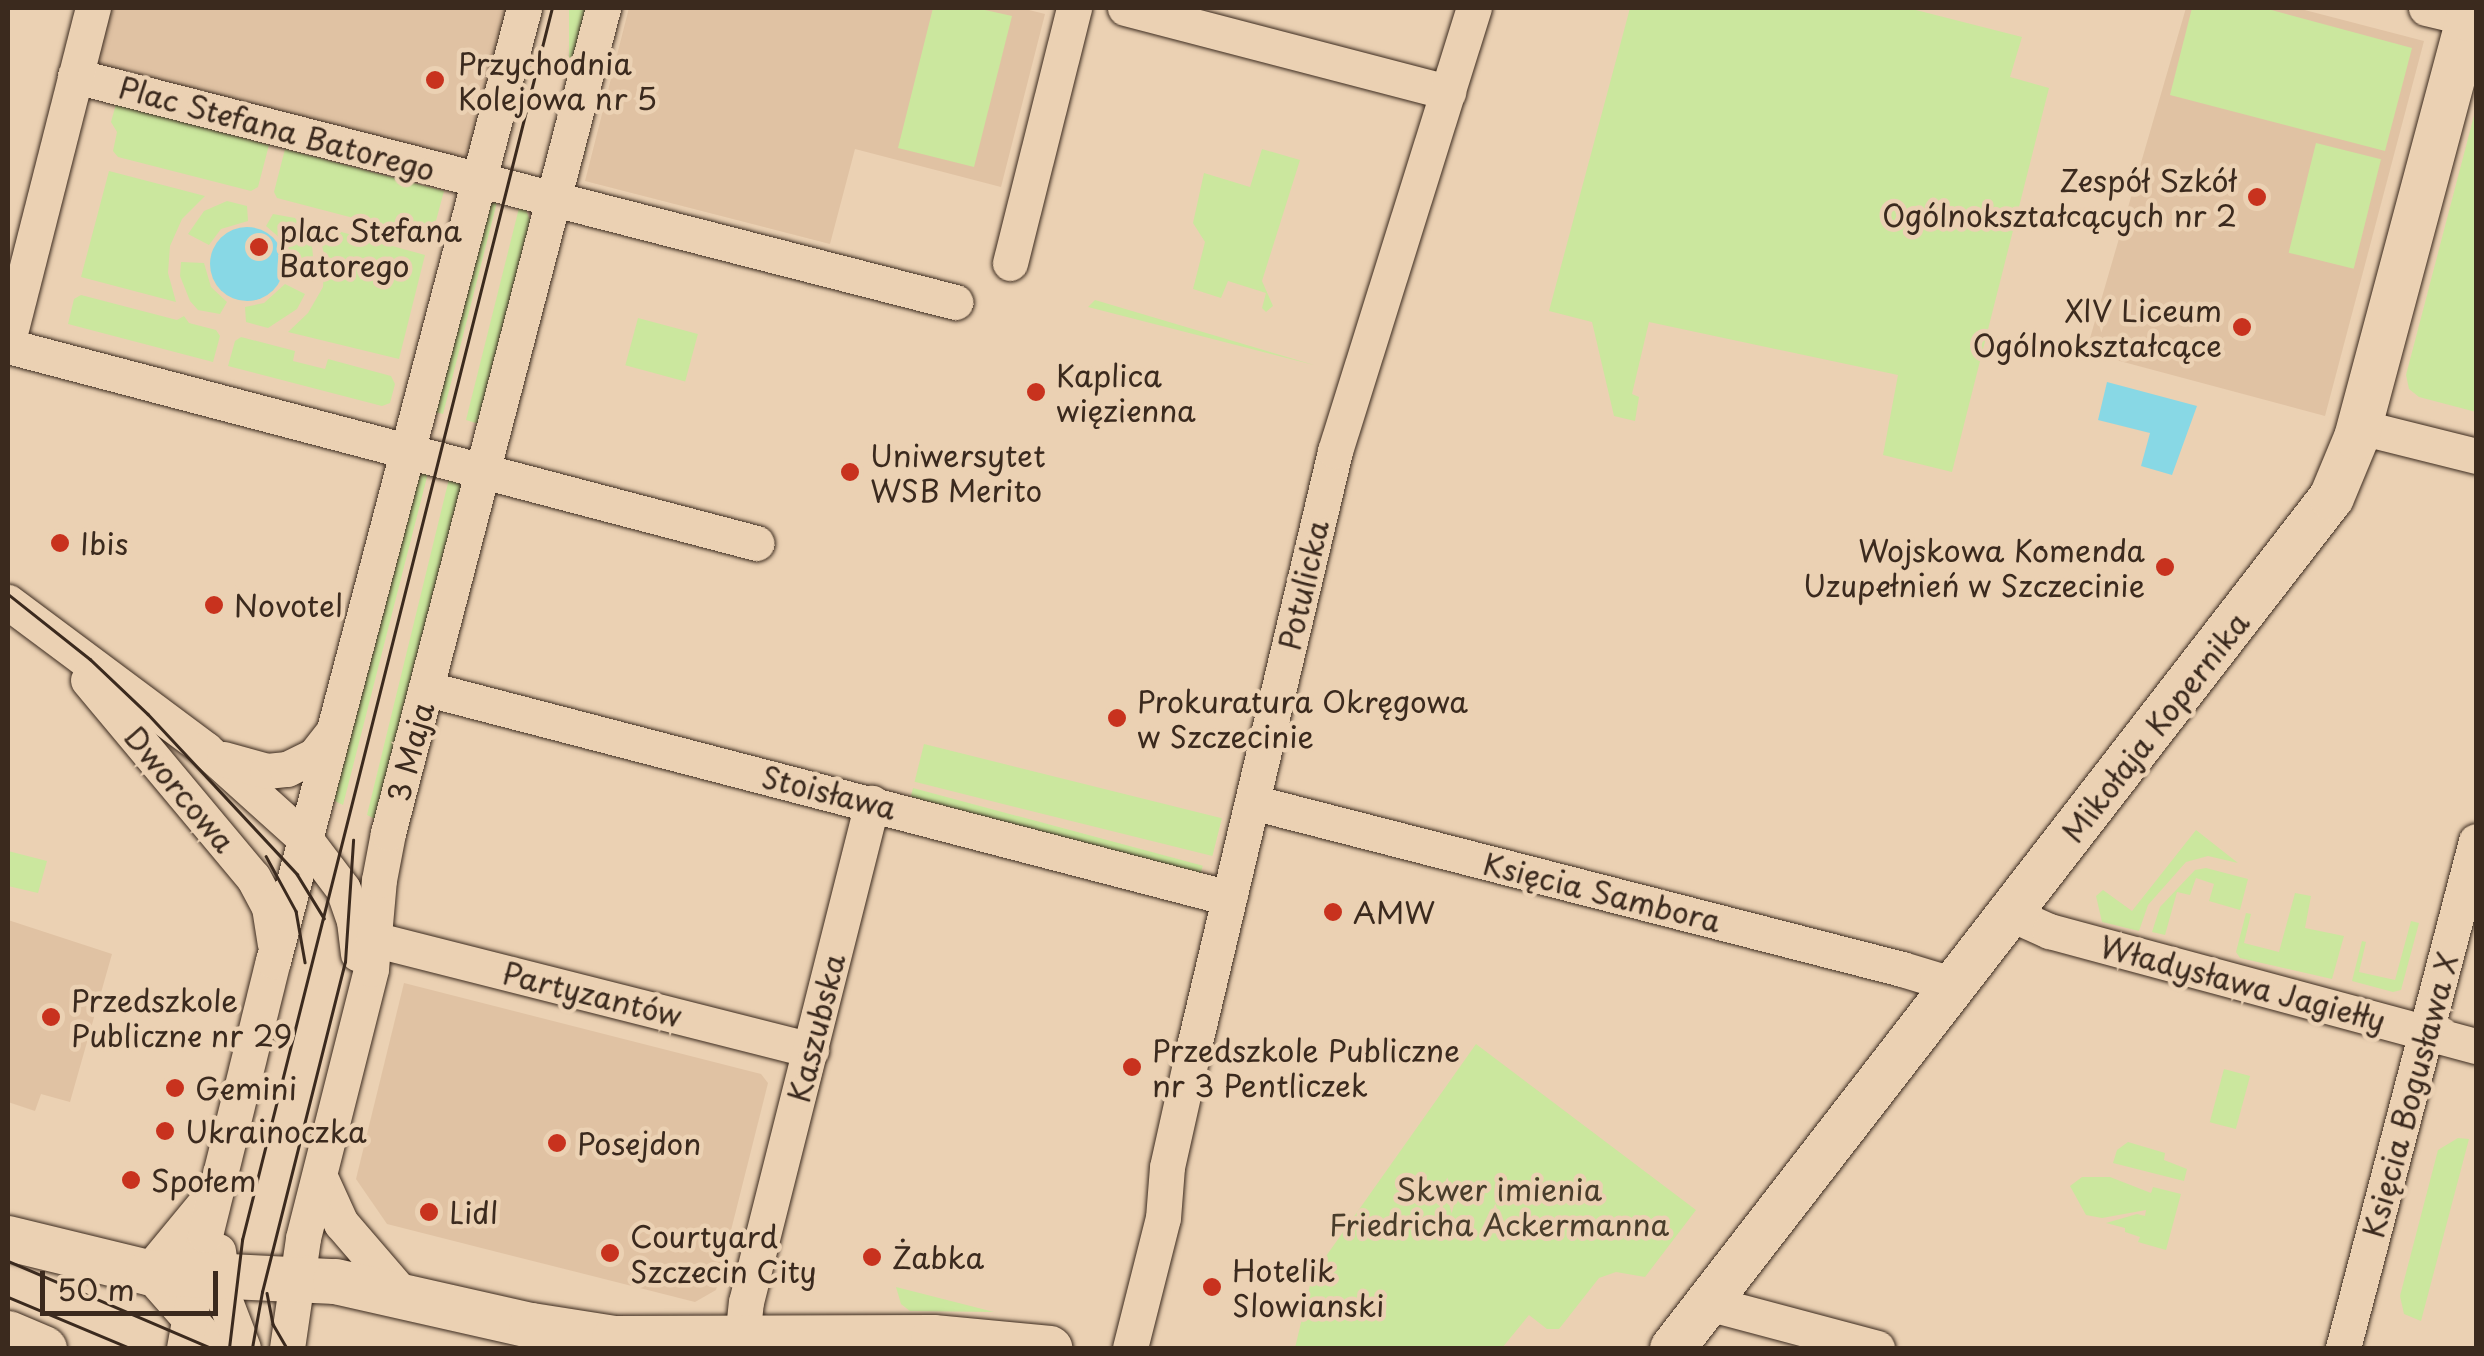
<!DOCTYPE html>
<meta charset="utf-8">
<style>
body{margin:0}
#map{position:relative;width:2484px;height:1356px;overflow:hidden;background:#ebd1b3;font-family:"Playpen Sans",sans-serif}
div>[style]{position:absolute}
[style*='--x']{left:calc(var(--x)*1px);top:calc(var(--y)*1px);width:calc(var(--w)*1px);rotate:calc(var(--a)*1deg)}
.built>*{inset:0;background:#e0c2a3}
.green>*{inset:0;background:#cbe79e;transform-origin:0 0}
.water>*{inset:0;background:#88d8e5}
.round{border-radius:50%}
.roads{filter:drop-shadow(0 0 2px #3b2a1e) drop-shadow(0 0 2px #3b2a1e)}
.minor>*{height:35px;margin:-17.5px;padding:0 17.5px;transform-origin:17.5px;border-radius:17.5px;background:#ebd1b3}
.major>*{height:45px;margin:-22.5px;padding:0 22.5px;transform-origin:22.5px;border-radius:22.5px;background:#ebd1b3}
.tram>*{height:2.5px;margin:-1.25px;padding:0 1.25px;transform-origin:1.25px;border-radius:1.25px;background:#3b2a1e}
.dots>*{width:28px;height:28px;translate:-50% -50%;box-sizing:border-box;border:5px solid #ebd1b3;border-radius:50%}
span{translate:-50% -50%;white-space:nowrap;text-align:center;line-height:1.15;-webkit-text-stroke:9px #ebd1b3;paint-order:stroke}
.poi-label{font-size:30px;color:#3b2a1e}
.left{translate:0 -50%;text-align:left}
.right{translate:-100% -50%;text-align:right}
.street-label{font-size:30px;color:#3b2a1e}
.park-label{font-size:30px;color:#493d2b}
.frame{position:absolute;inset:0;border:10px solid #3b2a1e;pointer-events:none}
.scale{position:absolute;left:40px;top:1271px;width:178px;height:45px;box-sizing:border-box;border:5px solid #3b2a1e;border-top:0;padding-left:12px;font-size:30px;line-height:35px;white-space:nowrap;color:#3b2a1e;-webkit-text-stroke:8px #ebd1b3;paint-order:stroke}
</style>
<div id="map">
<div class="built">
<div style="clip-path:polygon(100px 8px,516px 8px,475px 169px,84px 69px)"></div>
<div style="clip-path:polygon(629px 8px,1021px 8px,1045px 14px,1001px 187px,855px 149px,830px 244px,585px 181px)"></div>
<div style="clip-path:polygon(2186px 8px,2297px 8px,2424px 41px,2325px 416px,2086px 352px)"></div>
<div style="clip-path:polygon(8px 920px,112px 954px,70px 1102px,41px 1094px,35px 1111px,8px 1102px)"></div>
<div style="clip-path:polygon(404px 983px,761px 1074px,768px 1083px,716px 1290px,695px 1302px,387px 1224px,356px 1179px)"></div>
</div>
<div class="green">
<div style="left:569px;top:8px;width:17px;height:143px"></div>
<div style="clip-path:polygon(933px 8px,976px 8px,1012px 16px,974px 167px,898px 148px)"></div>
<div style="clip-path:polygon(1630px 8px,1908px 8px,2022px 37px,2010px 77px,2049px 88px,1952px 472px,1883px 455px,1898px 375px,1649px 322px,1632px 394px,1639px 397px,1635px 421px,1614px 416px,1592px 322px,1549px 311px)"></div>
<div style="clip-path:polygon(2192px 8px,2264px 8px,2412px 48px,2385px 151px,2170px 95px)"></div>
<div style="clip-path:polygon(116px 104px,269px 145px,258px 187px,251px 191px,118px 157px,113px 151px,117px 132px,111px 122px)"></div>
<div style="clip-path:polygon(2476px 108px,2476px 412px,2419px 397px,2409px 389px,2406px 375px)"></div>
<div style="left:2316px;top:143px;width:67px;height:113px;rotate:14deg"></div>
<div style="clip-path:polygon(285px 149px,444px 191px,433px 232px,427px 237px,367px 221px,368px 215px,365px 221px,277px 198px,274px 192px)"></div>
<div style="clip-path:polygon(1262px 149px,1300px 160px,1262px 281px,1273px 306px,1266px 312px,1262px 308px,1266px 293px,1228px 281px,1221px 298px,1193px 289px,1205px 242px,1193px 223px,1204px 173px,1250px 187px)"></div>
<div style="clip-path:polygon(109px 171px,205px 196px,182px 219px,170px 246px,168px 273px,176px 302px,81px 277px)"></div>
<div style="clip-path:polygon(227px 201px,247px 206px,248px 221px,221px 229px,209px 245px,188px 234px,204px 211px)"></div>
<div style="clip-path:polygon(497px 202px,443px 414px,432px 411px,487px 204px)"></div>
<div style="clip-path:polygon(519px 208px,526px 210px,531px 223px,479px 424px,466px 420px)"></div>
<div style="clip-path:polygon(273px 214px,295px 218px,300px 223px,312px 246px,314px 266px,289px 266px,281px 239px,266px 226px)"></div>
<div style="clip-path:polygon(316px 225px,425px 255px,399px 359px,288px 332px,308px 313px,323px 287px,325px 257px)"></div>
<div style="clip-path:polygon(181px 262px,204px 263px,211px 287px,227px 302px,220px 314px,198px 310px,190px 301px,180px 276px)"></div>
<div style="clip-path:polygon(285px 284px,305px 294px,297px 309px,268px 328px,246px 322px,245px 307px,264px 303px)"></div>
<div style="clip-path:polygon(81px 295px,177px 320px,184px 316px,189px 323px,216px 330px,220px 336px,213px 362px,68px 324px,74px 299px)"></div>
<div style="clip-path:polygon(1095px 300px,1314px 365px,1088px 307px)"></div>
<div style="left:638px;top:318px;width:62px;height:49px;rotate:15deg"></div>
<div style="clip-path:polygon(241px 337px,295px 351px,293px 361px,325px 369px,328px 359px,391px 376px,395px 384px,390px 403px,382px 406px,228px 366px,235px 341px)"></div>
<div style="clip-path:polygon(428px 473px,343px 805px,331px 799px,418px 474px)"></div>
<div style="clip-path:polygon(449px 479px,460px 484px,461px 491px,377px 820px,367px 815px)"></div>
<div style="left:924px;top:744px;width:307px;height:39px;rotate:14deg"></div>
<div style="left:913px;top:788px;width:300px;height:9px;rotate:15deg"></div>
<div style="clip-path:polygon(2196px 830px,2238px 863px,2208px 856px,2186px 862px,2148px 905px,2139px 931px,2102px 922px,2096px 896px,2103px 890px,2132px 911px)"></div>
<div style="clip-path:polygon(8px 851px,47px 861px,38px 893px,8px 886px)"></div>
<div style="clip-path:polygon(2206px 868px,2248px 879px,2240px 910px,2209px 901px,2214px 884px,2196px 878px,2190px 895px,2177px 892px,2165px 935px,2152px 932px,2160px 907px,2195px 870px)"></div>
<div style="clip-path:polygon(2295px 893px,2311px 896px,2305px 928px,2344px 936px,2332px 979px,2240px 958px,2236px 952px,2246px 913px,2251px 914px,2244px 943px,2279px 952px)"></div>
<div style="clip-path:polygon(2411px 921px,2419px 923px,2401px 990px,2393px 992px,2352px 981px,2362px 941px,2366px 942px,2359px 972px,2395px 980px)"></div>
<div style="clip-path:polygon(1476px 1044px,1696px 1210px,1645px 1277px,1616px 1272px,1599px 1278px,1559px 1329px,1547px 1329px,1529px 1315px,1502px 1348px,1295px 1348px,1312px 1276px)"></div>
<div style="left:2224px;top:1069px;width:27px;height:55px;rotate:15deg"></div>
<div style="clip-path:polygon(2458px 1138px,2469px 1139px,2421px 1321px,2404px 1314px,2400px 1296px,2438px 1150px)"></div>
<div style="clip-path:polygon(2128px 1142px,2165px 1153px,2164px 1160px,2187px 1169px,2184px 1181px,2113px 1163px,2117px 1150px)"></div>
<div style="clip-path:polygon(2082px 1177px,2110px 1177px,2151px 1193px,2153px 1187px,2181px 1194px,2166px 1250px,2138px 1242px,2140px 1237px,2125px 1232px,2125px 1228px,2106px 1223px,2137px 1214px,2145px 1216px,2146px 1210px,2102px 1218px,2086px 1215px,2070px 1186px)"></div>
<div style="clip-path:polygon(896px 1287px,994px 1312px,910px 1311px,901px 1304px)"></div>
</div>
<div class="water">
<div class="round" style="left:210px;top:227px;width:74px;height:74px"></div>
<div style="clip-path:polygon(2107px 382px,2197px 406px,2172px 475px,2141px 466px,2150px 433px,2098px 420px)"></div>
</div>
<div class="roads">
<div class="minor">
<div style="--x:1125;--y:8;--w:334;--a:14.6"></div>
<div style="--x:2426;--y:8;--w:43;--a:13.4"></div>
<div style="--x:75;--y:76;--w:909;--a:14.4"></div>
<div style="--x:1010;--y:263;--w:263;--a:-75.9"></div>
<div style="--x:8;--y:341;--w:344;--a:-75.7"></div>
<div style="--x:8;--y:346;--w:774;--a:14.75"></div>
<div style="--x:2360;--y:427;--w:120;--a:14"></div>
<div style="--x:8;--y:602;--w:246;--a:36.7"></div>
<div style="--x:205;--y:749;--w:136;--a:42"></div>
<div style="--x:306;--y:840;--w:61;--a:52.9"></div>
<div style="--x:343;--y:889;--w:34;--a:71"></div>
<div style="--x:354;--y:921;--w:33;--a:83"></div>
<div style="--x:88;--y:680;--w:257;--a:50.1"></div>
<div style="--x:253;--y:877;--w:34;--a:62"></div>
<div style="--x:269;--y:907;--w:37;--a:81"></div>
<div style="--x:428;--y:689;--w:828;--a:14.62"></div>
<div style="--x:224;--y:759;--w:45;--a:15.6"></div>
<div style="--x:267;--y:771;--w:20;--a:-6"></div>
<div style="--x:287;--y:769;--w:30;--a:-26"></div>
<div style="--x:314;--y:756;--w:28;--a:-52"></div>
<div style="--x:1252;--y:802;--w:671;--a:14.41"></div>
<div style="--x:1902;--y:969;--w:37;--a:17"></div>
<div style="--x:1937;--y:980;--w:16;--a:38"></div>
<div style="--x:2011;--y:914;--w:42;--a:24.1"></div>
<div style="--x:2049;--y:931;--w:442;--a:15.1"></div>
<div style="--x:373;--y:939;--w:452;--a:14.2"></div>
<div style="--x:320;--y:1177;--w:51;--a:65.5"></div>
<div style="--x:341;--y:1223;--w:94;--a:49.3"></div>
<div style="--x:205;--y:1203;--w:89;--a:129.6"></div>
<div style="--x:148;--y:1272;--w:101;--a:48.6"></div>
<div style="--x:218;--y:1251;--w:50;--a:82"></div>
<div style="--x:225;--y:1301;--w:50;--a:69"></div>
<div style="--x:1708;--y:1303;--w:175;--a:14.9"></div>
<div style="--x:742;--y:1339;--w:37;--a:-84"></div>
<div style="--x:746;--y:1302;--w:515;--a:-75.83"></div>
<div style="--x:184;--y:1348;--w:115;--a:-79.5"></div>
<div style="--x:205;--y:1235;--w:282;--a:-76.1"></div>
<div style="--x:273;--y:961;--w:985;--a:-75.24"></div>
<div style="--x:287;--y:1348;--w:111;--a:-81.7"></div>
<div style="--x:303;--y:1238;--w:277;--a:-75.8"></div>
<div style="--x:371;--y:969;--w:89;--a:-84.9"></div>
<div style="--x:379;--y:880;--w:48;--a:-79.2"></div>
<div style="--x:388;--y:833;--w:853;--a:-75.39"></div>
<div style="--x:1130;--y:1348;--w:134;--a:-75.8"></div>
<div style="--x:1163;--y:1218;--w:51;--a:-85.5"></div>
<div style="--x:1167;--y:1167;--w:128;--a:-77.4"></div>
<div style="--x:1195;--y:1042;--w:607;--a:-76.67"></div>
<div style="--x:1335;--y:451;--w:464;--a:-72.6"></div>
<div style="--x:2343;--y:1348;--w:524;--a:-75.3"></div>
</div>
<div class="major">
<div style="--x:8;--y:1238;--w:144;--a:13.7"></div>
<div style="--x:148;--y:1272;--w:187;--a:2.8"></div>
<div style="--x:335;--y:1281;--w:201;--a:12.7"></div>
<div style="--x:531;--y:1325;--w:84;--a:8.9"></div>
<div style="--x:614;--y:1338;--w:319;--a:-0.2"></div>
<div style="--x:933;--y:1337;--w:117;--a:5.4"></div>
<div style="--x:8;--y:1333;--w:39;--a:23"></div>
<div style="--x:1672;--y:1348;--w:1076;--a:-52.25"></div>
<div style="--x:2331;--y:497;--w:65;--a:-67.4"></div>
<div style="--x:2356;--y:437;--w:434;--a:-75"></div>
<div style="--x:2468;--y:18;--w:13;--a:-51"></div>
</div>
</div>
<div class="tram">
<div style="--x:8;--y:594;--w:105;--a:38.4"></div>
<div style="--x:90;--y:659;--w:80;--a:43.5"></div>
<div style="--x:148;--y:714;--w:219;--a:47"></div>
<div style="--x:297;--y:874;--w:52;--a:58.5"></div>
<div style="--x:266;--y:856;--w:63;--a:61.4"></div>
<div style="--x:296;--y:911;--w:52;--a:80"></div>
<div style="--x:8;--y:1261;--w:221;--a:23.2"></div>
<div style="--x:267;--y:1293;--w:32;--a:79"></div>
<div style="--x:273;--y:1324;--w:28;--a:60"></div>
<div style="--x:8;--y:1297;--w:132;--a:22.7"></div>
<div style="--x:229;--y:1348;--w:109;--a:-83.1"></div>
<div style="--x:242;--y:1240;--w:1270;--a:-75.88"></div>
<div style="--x:252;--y:1348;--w:57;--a:-79.9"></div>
<div style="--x:262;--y:1292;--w:340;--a:-75.9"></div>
<div style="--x:345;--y:962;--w:122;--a:-86.2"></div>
</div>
<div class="dots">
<div style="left:435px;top:80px;background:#c8321e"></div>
<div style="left:2257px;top:197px;background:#c8321e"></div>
<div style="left:259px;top:247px;background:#c8321e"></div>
<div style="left:2242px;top:327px;background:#c8321e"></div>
<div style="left:1036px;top:392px;background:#c8321e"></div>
<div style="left:850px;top:472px;background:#c8321e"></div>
<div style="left:60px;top:543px;background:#c8321e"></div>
<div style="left:2165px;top:567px;background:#c8321e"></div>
<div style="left:214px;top:605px;background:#c8321e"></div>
<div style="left:1117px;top:718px;background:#c8321e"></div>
<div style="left:1333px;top:912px;background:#c8321e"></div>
<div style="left:51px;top:1017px;background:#c8321e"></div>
<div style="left:1132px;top:1067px;background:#c8321e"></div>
<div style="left:175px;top:1088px;background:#c8321e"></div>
<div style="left:165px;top:1131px;background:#c8321e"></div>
<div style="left:557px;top:1143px;background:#c8321e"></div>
<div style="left:131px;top:1180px;background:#c8321e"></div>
<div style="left:429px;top:1212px;background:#c8321e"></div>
<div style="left:610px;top:1253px;background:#c8321e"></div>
<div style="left:872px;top:1257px;background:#c8321e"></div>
<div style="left:1212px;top:1287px;background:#c8321e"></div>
</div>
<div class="poi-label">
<span class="left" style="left:458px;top:80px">Przychodnia<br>Kolejowa nr 5</span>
<span class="right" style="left:2237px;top:197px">Zespół Szkół<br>Ogólnokształcących nr 2</span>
<span class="left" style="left:279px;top:247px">plac Stefana<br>Batorego</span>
<span class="right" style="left:2222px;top:327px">XIV Liceum<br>Ogólnokształcące</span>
<span class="left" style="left:1056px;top:392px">Kaplica<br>więzienna</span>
<span class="left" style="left:870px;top:472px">Uniwersytet<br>WSB Merito</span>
<span class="left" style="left:80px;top:543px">Ibis</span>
<span class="right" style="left:2145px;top:567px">Wojskowa Komenda<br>Uzupełnień w Szczecinie</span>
<span class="left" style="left:234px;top:605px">Novotel</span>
<span class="left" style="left:1137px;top:718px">Prokuratura Okręgowa<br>w Szczecinie</span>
<span class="left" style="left:1353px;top:912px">AMW</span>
<span class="left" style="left:71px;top:1017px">Przedszkole<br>Publiczne nr 29</span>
<span class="left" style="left:1152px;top:1067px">Przedszkole Publiczne<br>nr 3 Pentliczek</span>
<span class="left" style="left:195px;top:1088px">Gemini</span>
<span class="left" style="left:185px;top:1131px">Ukrainoczka</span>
<span class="left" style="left:577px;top:1143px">Posejdon</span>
<span class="left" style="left:151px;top:1180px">Społem</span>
<span class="left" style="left:449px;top:1212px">Lidl</span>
<span class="left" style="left:630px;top:1253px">Courtyard<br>Szczecin City</span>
<span class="left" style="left:892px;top:1257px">Żabka</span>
<span class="left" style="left:1232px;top:1287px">Hotelik<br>Slowianski</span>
</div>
<div class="street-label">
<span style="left:277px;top:128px;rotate:15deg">Plac Stefana Batorego</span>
<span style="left:1303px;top:585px;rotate:-77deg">Potulicka</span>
<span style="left:2155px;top:727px;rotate:-52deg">Mikołaja Kopernika</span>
<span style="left:410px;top:752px;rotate:-75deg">3 Maja</span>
<span style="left:180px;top:789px;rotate:50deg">Dworcowa</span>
<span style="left:829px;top:792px;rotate:14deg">Stoisława</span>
<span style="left:1602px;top:892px;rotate:14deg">Księcia Sambora</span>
<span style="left:2243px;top:983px;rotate:15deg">Władysława Jagiełły</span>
<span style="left:592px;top:994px;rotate:14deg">Partyzantów</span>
<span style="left:816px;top:1028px;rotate:-76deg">Kaszubska</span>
<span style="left:2410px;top:1095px;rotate:-75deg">Księcia Bogusława X</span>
</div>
<div class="park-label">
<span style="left:1499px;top:1206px">Skwer imienia<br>Friedricha Ackermanna</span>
</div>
<div class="frame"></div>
<div class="scale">50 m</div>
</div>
